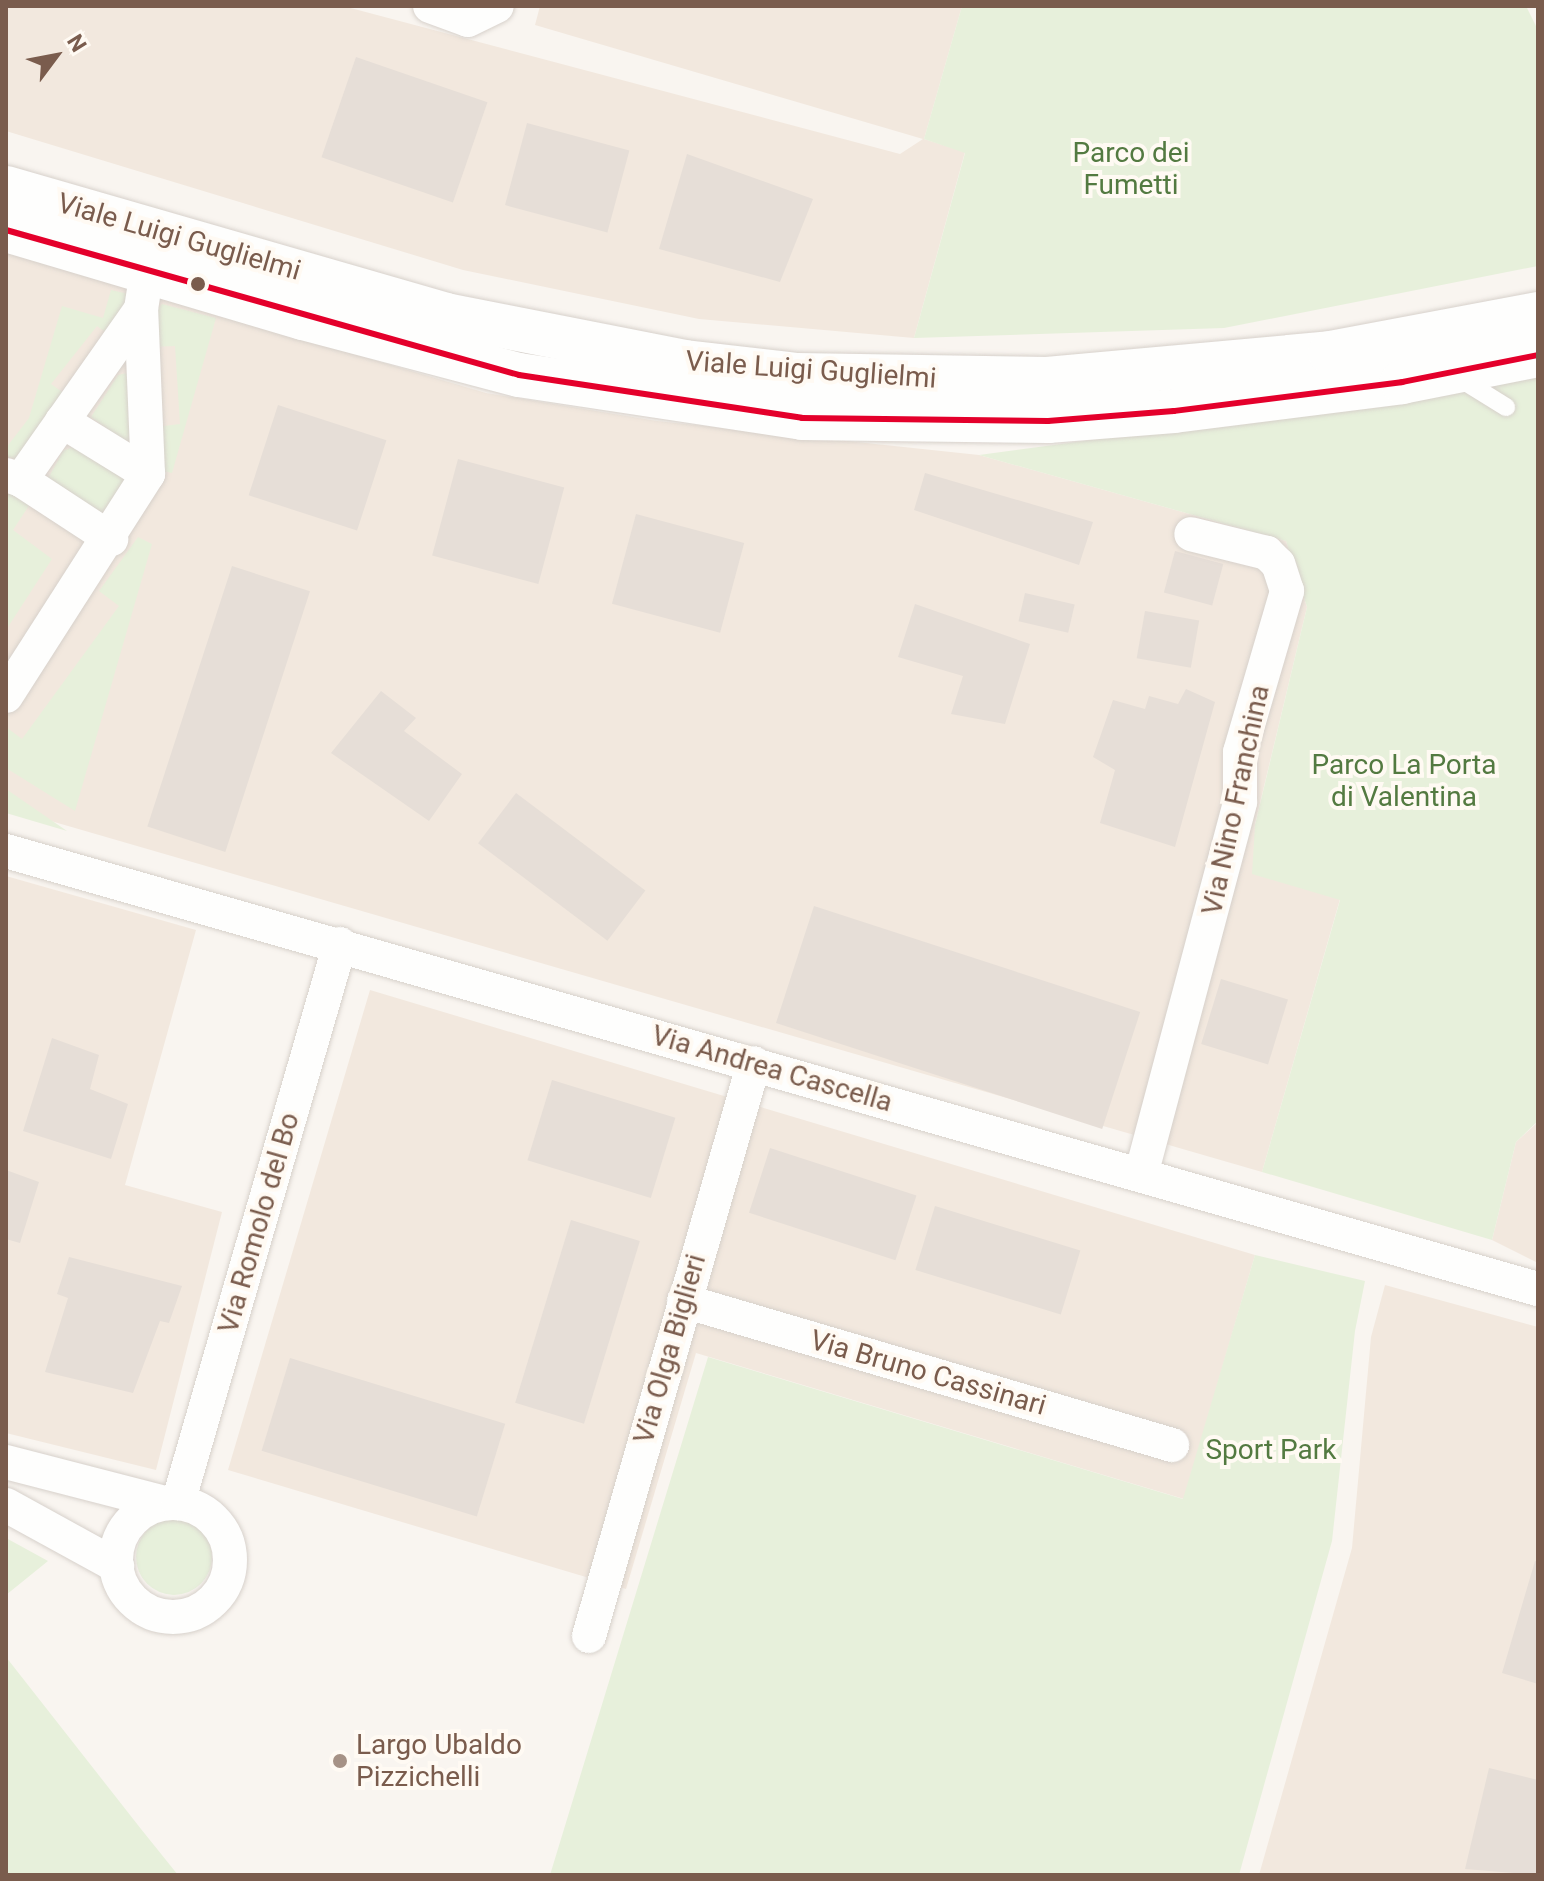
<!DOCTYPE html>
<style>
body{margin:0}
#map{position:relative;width:1544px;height:1881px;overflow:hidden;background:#f9f5f0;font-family:Roboto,sans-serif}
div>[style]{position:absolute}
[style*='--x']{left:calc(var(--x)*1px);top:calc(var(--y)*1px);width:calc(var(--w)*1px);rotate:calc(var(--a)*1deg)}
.residential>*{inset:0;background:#f2e8de}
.green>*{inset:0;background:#e7f0db}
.round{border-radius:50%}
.building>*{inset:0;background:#e6ded7;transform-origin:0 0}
.roads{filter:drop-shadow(0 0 2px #d7d1cb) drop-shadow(0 0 2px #d7d1cb)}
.service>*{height:18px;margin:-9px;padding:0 9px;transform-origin:9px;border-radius:9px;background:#fefefd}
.minor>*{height:34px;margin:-17px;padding:0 17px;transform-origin:17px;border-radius:17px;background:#fefefd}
.minor>.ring{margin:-17px;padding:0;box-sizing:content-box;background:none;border:34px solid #fefefd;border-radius:50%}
.tertiary>*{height:44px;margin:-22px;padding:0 22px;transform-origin:22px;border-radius:22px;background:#fefefd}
.bus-1>*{height:6px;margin:-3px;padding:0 3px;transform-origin:3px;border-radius:3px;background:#e4002b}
.dots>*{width:22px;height:22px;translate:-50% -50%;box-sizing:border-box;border:4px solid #fffaf3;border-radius:50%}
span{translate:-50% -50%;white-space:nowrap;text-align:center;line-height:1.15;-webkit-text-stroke:8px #fffaf3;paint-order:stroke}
.park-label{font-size:28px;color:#537a41}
.street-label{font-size:28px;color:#7a5c4d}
.poi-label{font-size:28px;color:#7a5c4d}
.left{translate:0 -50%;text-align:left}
.frame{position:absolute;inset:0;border:8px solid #7a5c4d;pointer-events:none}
.north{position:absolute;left:16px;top:16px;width:80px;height:80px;-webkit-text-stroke:6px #fffaf3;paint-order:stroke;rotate:58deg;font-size:22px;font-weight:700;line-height:32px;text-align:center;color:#7a5c4d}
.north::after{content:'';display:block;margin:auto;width:28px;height:36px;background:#7a5c4d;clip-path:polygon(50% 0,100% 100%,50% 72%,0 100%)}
</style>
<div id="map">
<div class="residential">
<div style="clip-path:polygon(6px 6px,343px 6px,900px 154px,923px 139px,535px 25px,540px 6px,962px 6px,924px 139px,965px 152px,914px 338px,699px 319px,463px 270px,6px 131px)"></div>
<div style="clip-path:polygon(6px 252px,486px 393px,657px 421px,979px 455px,1286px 541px,1307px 607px,1255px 824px,1340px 899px,1262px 1172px,6px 808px)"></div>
<div style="clip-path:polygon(6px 876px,196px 930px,125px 1185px,222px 1212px,156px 1470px,6px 1433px)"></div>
<div style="clip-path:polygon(370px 990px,1255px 1255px,1184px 1499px,696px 1353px,626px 1589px,228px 1470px)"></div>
<div style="clip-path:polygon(1538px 1122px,1538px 1263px,1492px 1240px,1516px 1142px)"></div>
<div style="clip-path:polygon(1385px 1285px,1538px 1327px,1538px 1875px,1259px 1875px,1352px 1548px,1371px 1337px)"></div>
</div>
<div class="green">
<div style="clip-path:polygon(962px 6px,1526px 6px,1538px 30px,1538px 266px,1224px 328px,914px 338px,965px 153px,924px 139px)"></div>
<div style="clip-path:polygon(111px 290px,133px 295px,115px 339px,97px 326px,51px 384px,72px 399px,29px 463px,6px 456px,6px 448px,29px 418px,62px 306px,103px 318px)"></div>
<div style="clip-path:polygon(162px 304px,216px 318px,172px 473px,158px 470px,156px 427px,180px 424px,175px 346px,150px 347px,148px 320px)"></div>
<div style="clip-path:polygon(1538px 366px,1538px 1121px,1516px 1142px,1492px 1240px,1262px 1172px,1340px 900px,1252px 874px,1255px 825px,1307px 607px,1286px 541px,979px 455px,1367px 403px)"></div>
<div style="clip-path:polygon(127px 373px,130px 445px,91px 417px,118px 375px)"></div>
<div style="clip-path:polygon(77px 445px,127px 477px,110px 521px,46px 482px,63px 451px)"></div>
<div style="clip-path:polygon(6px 490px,30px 504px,13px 530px,52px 559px,6px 630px)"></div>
<div style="clip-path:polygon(138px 537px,152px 544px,75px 811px,6px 768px,6px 727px,22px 739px,119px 606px,99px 591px)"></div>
<div style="clip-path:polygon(6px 789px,67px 831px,6px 813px)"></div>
<div style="clip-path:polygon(1255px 1255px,1365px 1281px,1355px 1331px,1332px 1541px,1239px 1875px,550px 1875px,708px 1357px,1183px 1499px)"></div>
<div class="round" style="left:136px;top:1519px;width:76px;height:76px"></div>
<div style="clip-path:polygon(6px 1538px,48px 1561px,6px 1595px)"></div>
<div style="clip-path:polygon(6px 1657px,141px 1829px,178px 1875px,6px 1875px)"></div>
</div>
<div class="building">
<div style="left:356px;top:57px;width:139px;height:106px;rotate:19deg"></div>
<div style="left:527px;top:123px;width:106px;height:85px;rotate:15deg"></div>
<div style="clip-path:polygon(687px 154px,813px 199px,780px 282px,659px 249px)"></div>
<div style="left:278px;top:405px;width:114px;height:95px;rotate:18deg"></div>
<div style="left:458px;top:459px;width:110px;height:100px;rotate:15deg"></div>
<div style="clip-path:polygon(925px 473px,1093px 522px,1079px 565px,914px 510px)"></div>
<div style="left:636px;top:514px;width:112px;height:93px;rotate:15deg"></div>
<div style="left:1175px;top:551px;width:50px;height:43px;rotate:15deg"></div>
<div style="left:232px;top:566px;width:82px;height:274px;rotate:18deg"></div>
<div style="left:1025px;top:593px;width:51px;height:29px;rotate:13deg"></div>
<div style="clip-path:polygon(915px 604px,1030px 644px,1005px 724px,951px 714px,963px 676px,898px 657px)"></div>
<div style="left:1145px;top:611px;width:55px;height:48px;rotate:10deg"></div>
<div style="clip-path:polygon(1186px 689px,1215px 702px,1175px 847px,1100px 823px,1115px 770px,1093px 757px,1113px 700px,1145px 709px,1149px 696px,1178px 704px)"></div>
<div style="clip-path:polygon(381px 691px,416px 718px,404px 731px,462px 774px,429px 821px,331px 753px)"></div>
<div style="left:516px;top:793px;width:162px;height:63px;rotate:37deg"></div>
<div style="left:814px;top:906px;width:343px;height:123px;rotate:18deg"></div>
<div style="left:1221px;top:979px;width:70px;height:68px;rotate:17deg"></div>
<div style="clip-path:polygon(52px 1038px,99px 1055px,90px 1089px,128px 1104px,111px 1159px,23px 1131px)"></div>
<div style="left:552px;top:1080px;width:129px;height:84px;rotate:17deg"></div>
<div style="left:770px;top:1148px;width:154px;height:68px;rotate:18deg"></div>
<div style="clip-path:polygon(6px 1170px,39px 1182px,20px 1243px,6px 1239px)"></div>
<div style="left:935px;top:1206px;width:152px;height:67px;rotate:17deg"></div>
<div style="left:571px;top:1220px;width:72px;height:191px;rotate:17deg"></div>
<div style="clip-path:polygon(69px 1257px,182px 1286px,169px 1323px,160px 1321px,133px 1393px,45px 1372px,68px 1298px,57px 1294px)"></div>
<div style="left:290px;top:1358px;width:225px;height:97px;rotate:17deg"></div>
<div style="clip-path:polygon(1535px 1561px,1538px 1562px,1538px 1684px,1502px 1673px)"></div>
<div style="clip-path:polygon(1489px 1768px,1538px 1780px,1538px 1875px,1465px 1869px)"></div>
</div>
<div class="roads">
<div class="service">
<div style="--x:1456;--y:376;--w:59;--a:31.8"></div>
</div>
<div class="minor">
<div style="--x:430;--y:6;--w:40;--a:20.2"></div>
<div style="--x:468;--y:20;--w:32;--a:-26"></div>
<div style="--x:62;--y:421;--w:101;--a:31.6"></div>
<div style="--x:6;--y:475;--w:16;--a:18"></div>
<div style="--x:21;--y:480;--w:209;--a:-54.9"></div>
<div style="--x:21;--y:480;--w:108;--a:33.2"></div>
<div style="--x:6;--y:696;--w:264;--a:-57.4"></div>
<div style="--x:148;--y:474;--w:165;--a:-92.4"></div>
<div style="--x:141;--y:309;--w:37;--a:-81"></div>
<div style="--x:6;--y:851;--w:1593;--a:15.96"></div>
<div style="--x:1141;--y:1175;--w:386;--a:-75.1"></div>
<div style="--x:1240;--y:802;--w:50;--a:-90"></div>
<div style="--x:1240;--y:752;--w:168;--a:-73.7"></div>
<div style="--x:1287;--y:591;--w:28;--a:-108"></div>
<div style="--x:1278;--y:564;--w:16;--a:-135"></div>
<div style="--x:1267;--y:553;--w:78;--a:-166"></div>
<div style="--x:684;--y:1301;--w:509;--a:16.44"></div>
<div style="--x:6;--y:1462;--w:164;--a:14.5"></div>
<div class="ring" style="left:116px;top:1503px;width:80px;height:80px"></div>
<div style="--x:178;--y:1503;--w:582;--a:-73.84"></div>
<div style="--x:6;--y:1505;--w:127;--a:28.8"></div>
<div style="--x:589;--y:1636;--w:596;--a:-73.94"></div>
</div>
<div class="tertiary">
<div style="--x:6;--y:188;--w:458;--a:16.1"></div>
<div style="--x:446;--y:315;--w:244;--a:11.1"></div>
<div style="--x:685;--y:362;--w:113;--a:6.6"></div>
<div style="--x:797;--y:375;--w:250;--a:0.9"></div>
<div style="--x:1047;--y:379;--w:284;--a:-5.2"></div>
<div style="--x:1330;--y:353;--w:212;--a:-10.6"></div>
<div style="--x:6;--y:230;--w:310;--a:16.5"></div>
<div style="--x:303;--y:318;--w:223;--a:14.8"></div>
<div style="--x:519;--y:375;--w:286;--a:8.6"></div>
<div style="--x:802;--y:418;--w:246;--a:0.7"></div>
<div style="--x:1048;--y:421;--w:126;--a:-4.5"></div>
<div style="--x:1174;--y:411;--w:230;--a:-7.2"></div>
<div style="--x:1402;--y:382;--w:139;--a:-11.2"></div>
</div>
</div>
<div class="bus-1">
<div style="--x:6;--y:230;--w:533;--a:15.78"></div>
<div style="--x:519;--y:375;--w:286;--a:8.6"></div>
<div style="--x:802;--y:418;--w:246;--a:0.7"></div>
<div style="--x:1048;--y:421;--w:126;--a:-4.5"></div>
<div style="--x:1174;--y:411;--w:230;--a:-7.2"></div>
<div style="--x:1402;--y:382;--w:139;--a:-11.2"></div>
</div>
<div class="dots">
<div style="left:198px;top:284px;background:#7a5c4d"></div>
<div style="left:340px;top:1761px;background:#a69286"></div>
</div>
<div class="park-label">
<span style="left:1131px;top:169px">Parco dei<br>Fumetti</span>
<span style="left:1404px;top:781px">Parco La Porta<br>di Valentina</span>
<span style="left:1271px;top:1450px">Sport Park</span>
</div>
<div class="street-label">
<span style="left:179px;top:237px;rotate:16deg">Viale Luigi Guglielmi</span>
<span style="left:811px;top:370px;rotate:4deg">Viale Luigi Guglielmi</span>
<span style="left:1236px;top:800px;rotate:-78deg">Via Nino Franchina</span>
<span style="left:772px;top:1069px;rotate:16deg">Via Andrea Cascella</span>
<span style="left:259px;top:1223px;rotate:-74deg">Via Romolo del Bo</span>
<span style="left:670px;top:1349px;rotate:-74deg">Via Olga Biglieri</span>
<span style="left:928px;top:1373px;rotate:16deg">Via Bruno Cassinari</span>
</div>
<div class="poi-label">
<span class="left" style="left:356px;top:1761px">Largo Ubaldo<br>Pizzichelli</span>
</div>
<div class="frame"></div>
<div class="north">N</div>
</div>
